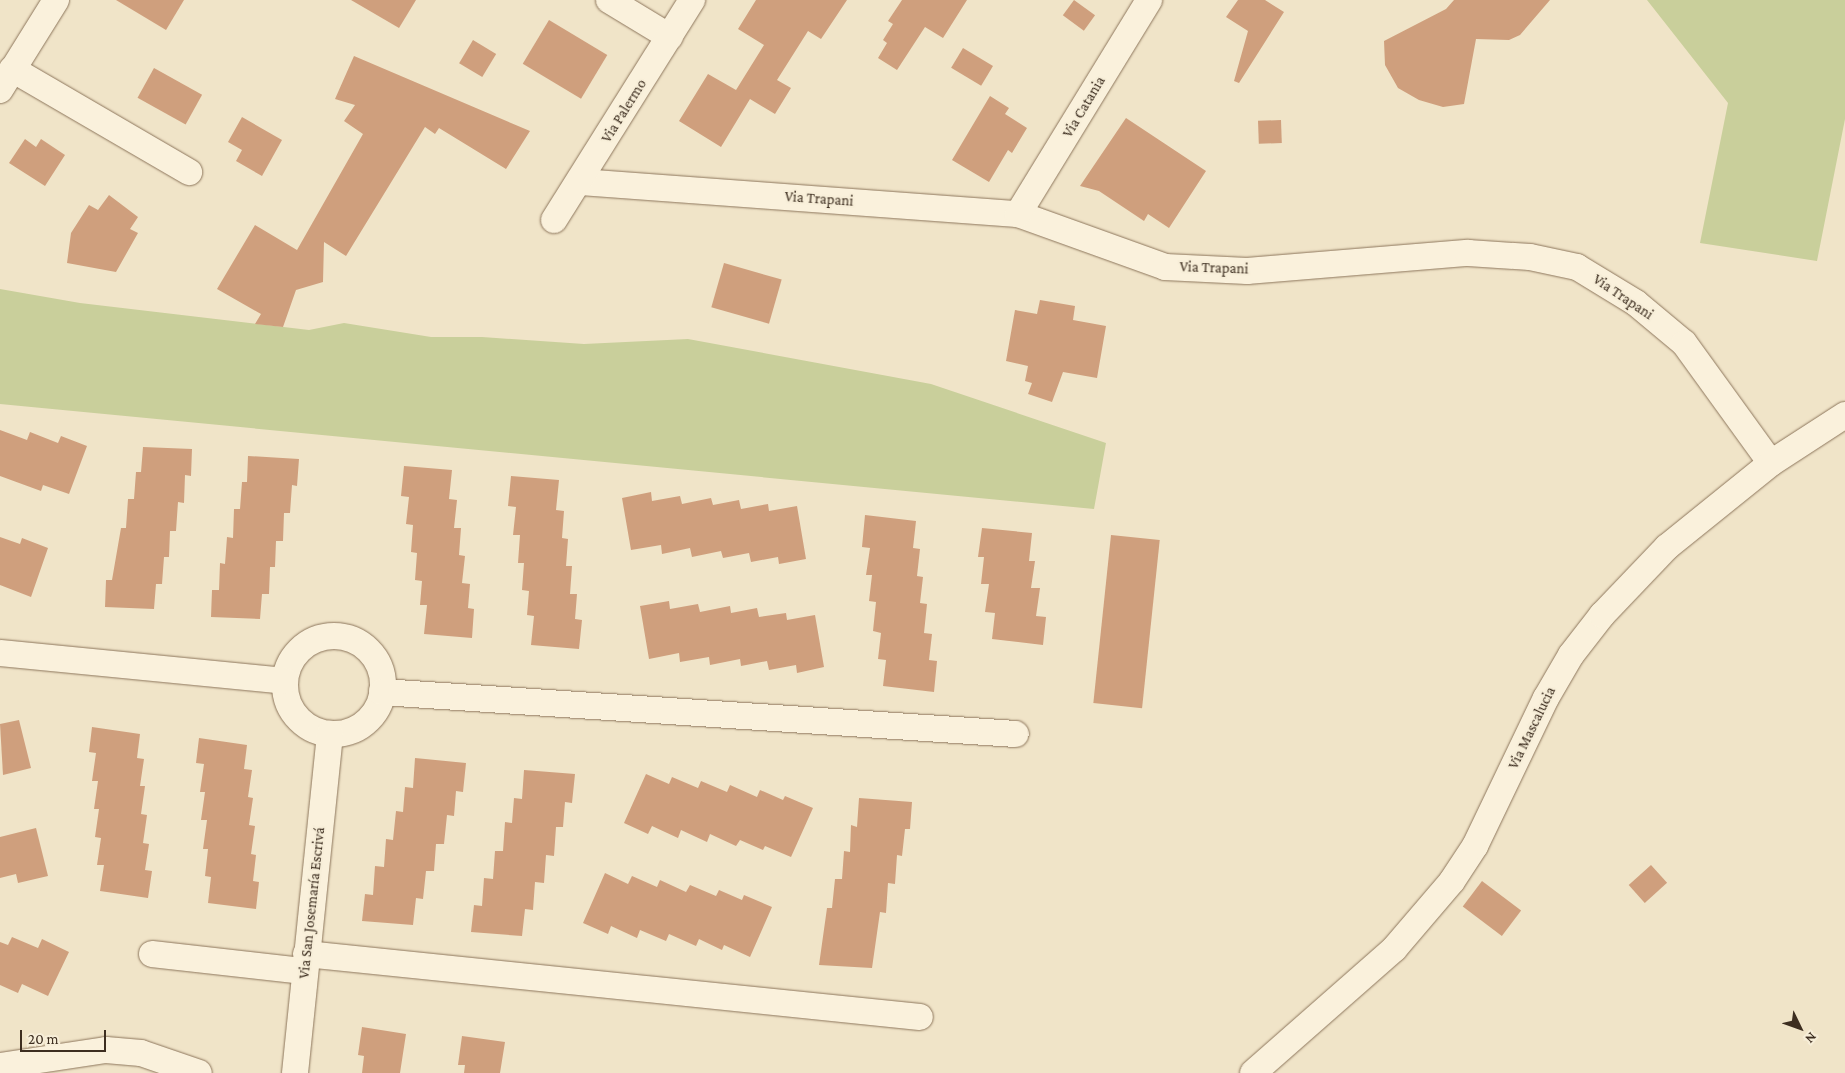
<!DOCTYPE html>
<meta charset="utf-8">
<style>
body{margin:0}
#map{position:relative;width:1845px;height:1073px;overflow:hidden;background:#f0e4c8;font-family:"Crimson Pro",serif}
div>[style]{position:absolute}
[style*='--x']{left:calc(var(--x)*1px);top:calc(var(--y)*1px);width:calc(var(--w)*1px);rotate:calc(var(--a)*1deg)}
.green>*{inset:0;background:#c9cf9b}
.building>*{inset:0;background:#cf9f7d;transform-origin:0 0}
.roads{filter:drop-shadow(0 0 1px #8d765c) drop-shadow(0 0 1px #8d765c)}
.minor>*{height:26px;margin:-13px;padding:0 13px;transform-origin:13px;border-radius:13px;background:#faf1dc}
.minor>.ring{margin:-13px;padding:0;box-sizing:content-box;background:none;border:26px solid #faf1dc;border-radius:50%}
span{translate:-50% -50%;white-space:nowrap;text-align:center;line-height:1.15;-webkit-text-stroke:4px #f7eed8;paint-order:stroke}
.street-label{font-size:15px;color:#3d2e20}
.north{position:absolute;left:1775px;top:1003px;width:50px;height:50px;-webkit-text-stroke:4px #f7eed8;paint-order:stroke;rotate:132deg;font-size:14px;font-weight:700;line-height:20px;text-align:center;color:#3d2e20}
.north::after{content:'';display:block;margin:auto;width:18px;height:22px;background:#3d2e20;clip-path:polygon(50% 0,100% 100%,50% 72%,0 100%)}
.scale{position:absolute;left:20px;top:1030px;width:86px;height:22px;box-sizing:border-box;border:2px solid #3d2e20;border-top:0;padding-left:6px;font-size:15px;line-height:18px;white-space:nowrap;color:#3d2e20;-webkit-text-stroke:4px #f7eed8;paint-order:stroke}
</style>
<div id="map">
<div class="green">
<div style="clip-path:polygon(1647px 0,1845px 0,1845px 119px,1817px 261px,1700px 243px,1728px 103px)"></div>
<div style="clip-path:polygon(0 289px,80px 303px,309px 330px,344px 323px,431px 337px,482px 337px,584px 344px,688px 339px,931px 384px,1106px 443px,1094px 509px,0 404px)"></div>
</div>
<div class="building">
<div style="clip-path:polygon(116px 0,184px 0,166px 30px)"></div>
<div style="clip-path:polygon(351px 0,416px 0,399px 28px)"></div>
<div style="clip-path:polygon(756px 0,847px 0,821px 39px,808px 31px,777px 80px,791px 88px,775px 114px,750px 99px,721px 147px,679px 121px,708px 74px,736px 90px,764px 45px,738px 29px)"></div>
<div style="clip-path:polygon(902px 0,967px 0,943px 38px,925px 27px,897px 70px,878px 58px,887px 43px,883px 40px,893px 24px,888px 21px)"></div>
<div style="left:1074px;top:0;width:26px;height:19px;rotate:36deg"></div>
<div style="clip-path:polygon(1238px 0,1265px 0,1284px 12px,1239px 83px,1234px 81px,1248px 31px,1226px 17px)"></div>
<div style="clip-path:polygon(1454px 0,1550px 0,1520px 35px,1509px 40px,1476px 39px,1464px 104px,1443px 107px,1419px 100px,1398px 88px,1385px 65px,1384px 41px,1446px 9px)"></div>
<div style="left:549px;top:20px;width:68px;height:51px;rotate:31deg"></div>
<div style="left:473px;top:40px;width:27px;height:27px;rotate:31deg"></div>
<div style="left:963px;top:48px;width:35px;height:23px;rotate:31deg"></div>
<div style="clip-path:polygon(354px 56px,530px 131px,506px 169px,439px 128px,435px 134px,425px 127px,346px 256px,324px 242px,323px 282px,296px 290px,283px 327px,255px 324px,261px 314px,217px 289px,255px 225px,297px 250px,363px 134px,344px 121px,355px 105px,335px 99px)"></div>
<div style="left:154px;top:68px;width:55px;height:34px;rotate:29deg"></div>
<div style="clip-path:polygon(990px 96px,1009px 108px,1005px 114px,1027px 128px,1012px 153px,1008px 150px,989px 182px,952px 160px)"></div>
<div style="clip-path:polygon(242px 117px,282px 140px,262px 176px,236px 161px,242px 150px,228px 142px)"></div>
<div style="clip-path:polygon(1126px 118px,1206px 171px,1169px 228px,1148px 214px,1144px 221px,1099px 191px,1080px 186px)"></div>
<div style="left:1281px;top:120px;width:23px;height:23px;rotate:88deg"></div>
<div style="clip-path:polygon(25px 139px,36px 147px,41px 139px,65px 155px,45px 186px,9px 163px)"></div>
<div style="clip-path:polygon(109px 195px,138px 217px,130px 229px,138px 233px,116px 272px,67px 263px,71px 233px,89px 205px,98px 210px)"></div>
<div style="left:724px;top:263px;width:60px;height:46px;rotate:16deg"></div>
<div style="clip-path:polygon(1040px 300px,1075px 306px,1073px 320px,1106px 326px,1097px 378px,1063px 372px,1052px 402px,1028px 394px,1032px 383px,1025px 381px,1028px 366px,1006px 361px,1015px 310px,1037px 314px)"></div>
<div style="clip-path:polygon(0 430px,27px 440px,30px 432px,58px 443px,61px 436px,87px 446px,69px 494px,43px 485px,41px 491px,0 476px)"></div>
<div style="clip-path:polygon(143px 447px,192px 449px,191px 476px,185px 475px,184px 503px,178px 502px,176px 531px,170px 531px,169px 557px,164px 557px,162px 584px,156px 584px,154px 609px,105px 607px,106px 580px,112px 580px,121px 528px,126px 528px,128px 499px,134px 499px,136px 472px,141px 472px)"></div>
<div style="clip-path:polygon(248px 456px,299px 459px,297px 486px,292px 485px,290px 513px,284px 513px,283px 541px,276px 541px,275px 567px,270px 567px,269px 594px,262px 594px,260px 619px,211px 617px,212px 590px,219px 590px,220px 563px,225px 564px,227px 537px,233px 538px,234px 509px,240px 509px,242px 482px,247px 482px)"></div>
<div style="clip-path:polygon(404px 466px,452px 470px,449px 499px,457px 500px,454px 528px,461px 528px,459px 555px,465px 556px,462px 583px,470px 584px,468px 608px,474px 609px,472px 638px,424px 634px,427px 605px,420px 605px,422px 581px,415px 580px,417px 553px,411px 552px,413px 525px,406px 524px,409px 497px,401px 496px)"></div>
<div style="clip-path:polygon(511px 476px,559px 480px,556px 510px,564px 511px,562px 538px,568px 539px,566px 566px,572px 566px,570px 594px,577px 594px,575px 619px,582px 620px,579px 649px,531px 645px,534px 616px,527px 615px,529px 591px,522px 590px,524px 563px,518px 563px,520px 535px,513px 535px,516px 507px,508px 506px)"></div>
<div style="clip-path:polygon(651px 492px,652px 501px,680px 496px,682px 504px,711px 498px,713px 505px,739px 500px,741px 509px,768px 504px,769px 511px,797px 506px,806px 559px,779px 564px,778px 557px,751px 562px,749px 553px,723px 558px,721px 551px,692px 557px,690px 548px,662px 554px,661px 545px,631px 550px,622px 498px)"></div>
<div style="clip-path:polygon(865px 515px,916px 521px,913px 548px,920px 549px,917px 576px,923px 577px,920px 603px,927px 604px,924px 633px,932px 634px,929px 660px,937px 661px,934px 692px,883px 686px,886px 660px,878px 659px,881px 633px,873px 631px,876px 602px,869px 601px,872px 575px,866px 575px,870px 548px,862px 547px)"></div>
<div style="clip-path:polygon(982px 528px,1032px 533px,1029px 561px,1035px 561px,1031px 588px,1040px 588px,1036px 616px,1046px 617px,1043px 645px,992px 639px,995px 613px,985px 612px,989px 584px,981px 584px,984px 557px,978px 557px)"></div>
<div style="left:1111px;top:535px;width:49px;height:169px;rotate:6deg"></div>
<div style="clip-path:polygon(0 537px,20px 544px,22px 538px,48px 548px,31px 597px,0 585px)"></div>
<div style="clip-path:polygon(669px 601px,670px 609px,698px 604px,700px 612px,730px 606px,731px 613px,757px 608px,759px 617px,786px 613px,787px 620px,815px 615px,824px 667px,797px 673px,796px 665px,769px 670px,767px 661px,741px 666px,740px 659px,710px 665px,709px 657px,680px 662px,679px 653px,649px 659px,640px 606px)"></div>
<div style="clip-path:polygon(19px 720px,31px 768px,3px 775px,0 724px)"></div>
<div style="clip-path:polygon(92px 727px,140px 734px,137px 758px,144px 759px,140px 786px,145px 786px,141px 814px,147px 815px,143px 843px,149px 844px,145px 870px,152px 871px,148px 898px,100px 891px,104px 865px,97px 865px,101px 838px,95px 837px,99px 809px,94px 809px,98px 781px,92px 781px,96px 753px,89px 752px)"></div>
<div style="clip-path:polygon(199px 738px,247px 745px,244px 769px,252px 770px,248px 797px,253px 798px,249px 825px,255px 826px,251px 854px,256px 855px,253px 881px,259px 882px,256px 909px,208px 903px,211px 877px,205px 876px,208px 849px,203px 849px,207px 820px,201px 820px,205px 792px,200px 792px,204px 764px,196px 763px)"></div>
<div style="clip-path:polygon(415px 758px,466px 763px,463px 792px,456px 791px,454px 816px,447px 815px,444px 844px,436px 844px,434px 871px,426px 871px,423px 899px,416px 898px,413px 925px,362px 921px,365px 894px,373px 895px,375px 866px,384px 867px,386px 839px,393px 840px,396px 811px,403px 812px,405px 787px,413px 788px)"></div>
<div style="clip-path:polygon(524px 770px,575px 774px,572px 803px,565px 802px,563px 827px,556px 827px,554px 856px,546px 855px,544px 883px,535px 882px,533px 910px,525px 909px,522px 936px,471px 932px,474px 905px,482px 906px,484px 878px,493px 879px,495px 851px,503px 851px,505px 822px,512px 823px,514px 798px,522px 799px)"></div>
<div style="clip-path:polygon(646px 774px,669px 784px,672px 777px,698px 788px,701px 781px,727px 792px,730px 785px,757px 797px,760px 790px,783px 800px,785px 796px,813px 808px,791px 857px,765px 846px,763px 850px,740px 840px,736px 846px,710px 834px,707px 842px,681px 830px,678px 838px,652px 826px,648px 834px,624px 823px)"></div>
<div style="clip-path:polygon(859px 798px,912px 802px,910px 829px,905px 829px,902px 856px,897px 855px,895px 884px,888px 883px,886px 913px,880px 912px,872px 968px,819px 965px,827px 908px,832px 908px,835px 879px,842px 879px,844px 851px,850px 852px,851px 825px,857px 827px)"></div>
<div style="clip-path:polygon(36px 828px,48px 876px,18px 883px,16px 874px,0 878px,0 837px)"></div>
<div style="left:1651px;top:865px;width:24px;height:30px;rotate:48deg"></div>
<div style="clip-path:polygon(605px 873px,628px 884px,632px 876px,657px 887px,660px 880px,686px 892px,690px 885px,716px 896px,719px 890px,742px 900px,744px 895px,772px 907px,750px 957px,724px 945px,722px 950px,699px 939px,696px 946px,669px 934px,666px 941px,640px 930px,637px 938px,611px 926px,608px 934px,583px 923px)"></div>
<div style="left:1482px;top:881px;width:49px;height:32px;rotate:37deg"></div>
<div style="clip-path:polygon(12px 937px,38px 948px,42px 939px,69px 952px,48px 996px,22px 984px,18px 993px,0 985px,0 942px,8px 945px)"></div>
<div style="clip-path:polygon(362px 1027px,406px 1034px,400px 1073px,362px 1073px,364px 1056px,358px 1055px)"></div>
<div style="clip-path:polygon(462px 1036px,505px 1042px,500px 1073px,464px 1073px,465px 1065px,458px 1065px)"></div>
</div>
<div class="roads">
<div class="minor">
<div style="--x:609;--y:0;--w:71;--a:31.2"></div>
<div style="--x:12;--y:69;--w:205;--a:30.2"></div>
<div style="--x:0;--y:90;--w:106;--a:-58.1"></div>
<div style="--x:580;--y:182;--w:439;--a:4.2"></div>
<div style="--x:1018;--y:214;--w:156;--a:19.8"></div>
<div style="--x:1165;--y:267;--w:82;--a:2.8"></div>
<div style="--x:1247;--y:271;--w:222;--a:-4.7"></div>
<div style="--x:1468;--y:253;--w:62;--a:3.7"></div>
<div style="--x:1530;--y:257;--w:48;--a:12"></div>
<div style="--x:1577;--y:267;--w:69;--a:31.4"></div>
<div style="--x:1636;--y:303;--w:62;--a:39.8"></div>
<div style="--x:1684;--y:343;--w:148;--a:54.1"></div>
<div style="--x:1018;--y:214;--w:251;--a:-58.5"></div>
<div style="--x:554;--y:220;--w:260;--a:-57.9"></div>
<div class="ring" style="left:285px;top:636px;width:72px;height:72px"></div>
<div style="--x:0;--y:653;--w:286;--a:5.6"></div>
<div style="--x:382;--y:692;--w:635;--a:3.79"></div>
<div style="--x:152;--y:954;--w:153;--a:6.4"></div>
<div style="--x:306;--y:954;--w:617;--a:5.86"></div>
<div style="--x:0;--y:1066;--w:107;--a:-8.6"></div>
<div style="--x:106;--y:1050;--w:35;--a:5"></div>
<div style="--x:141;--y:1053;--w:61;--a:19"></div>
<div style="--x:295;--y:1073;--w:341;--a:-84.1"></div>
<div style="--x:1253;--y:1073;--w:188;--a:-41.3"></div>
<div style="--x:1394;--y:949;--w:89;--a:-49.5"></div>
<div style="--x:1452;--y:881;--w:42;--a:-56.7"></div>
<div style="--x:1475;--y:846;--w:164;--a:-64.4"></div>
<div style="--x:1546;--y:698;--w:50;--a:-59.8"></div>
<div style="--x:1571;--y:655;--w:51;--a:-52.2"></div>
<div style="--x:1602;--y:615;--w:94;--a:-46.3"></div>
<div style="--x:1667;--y:547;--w:134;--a:-38.9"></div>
<div style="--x:1771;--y:463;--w:88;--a:-33"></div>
</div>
</div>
<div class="street-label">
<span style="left:1084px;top:107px;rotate:-59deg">Via Catania</span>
<span style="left:624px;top:111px;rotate:-58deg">Via Palermo</span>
<span style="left:819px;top:199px;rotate:4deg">Via Trapani</span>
<span style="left:1214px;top:268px;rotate:2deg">Via Trapani</span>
<span style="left:1623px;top:297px;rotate:34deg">Via Trapani</span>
<span style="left:1532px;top:728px;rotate:-64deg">Via Mascalucia</span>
<span style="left:312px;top:903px;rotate:-84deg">Via San Josemaría Escrivá</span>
</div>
<div class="north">N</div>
<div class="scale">20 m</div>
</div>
